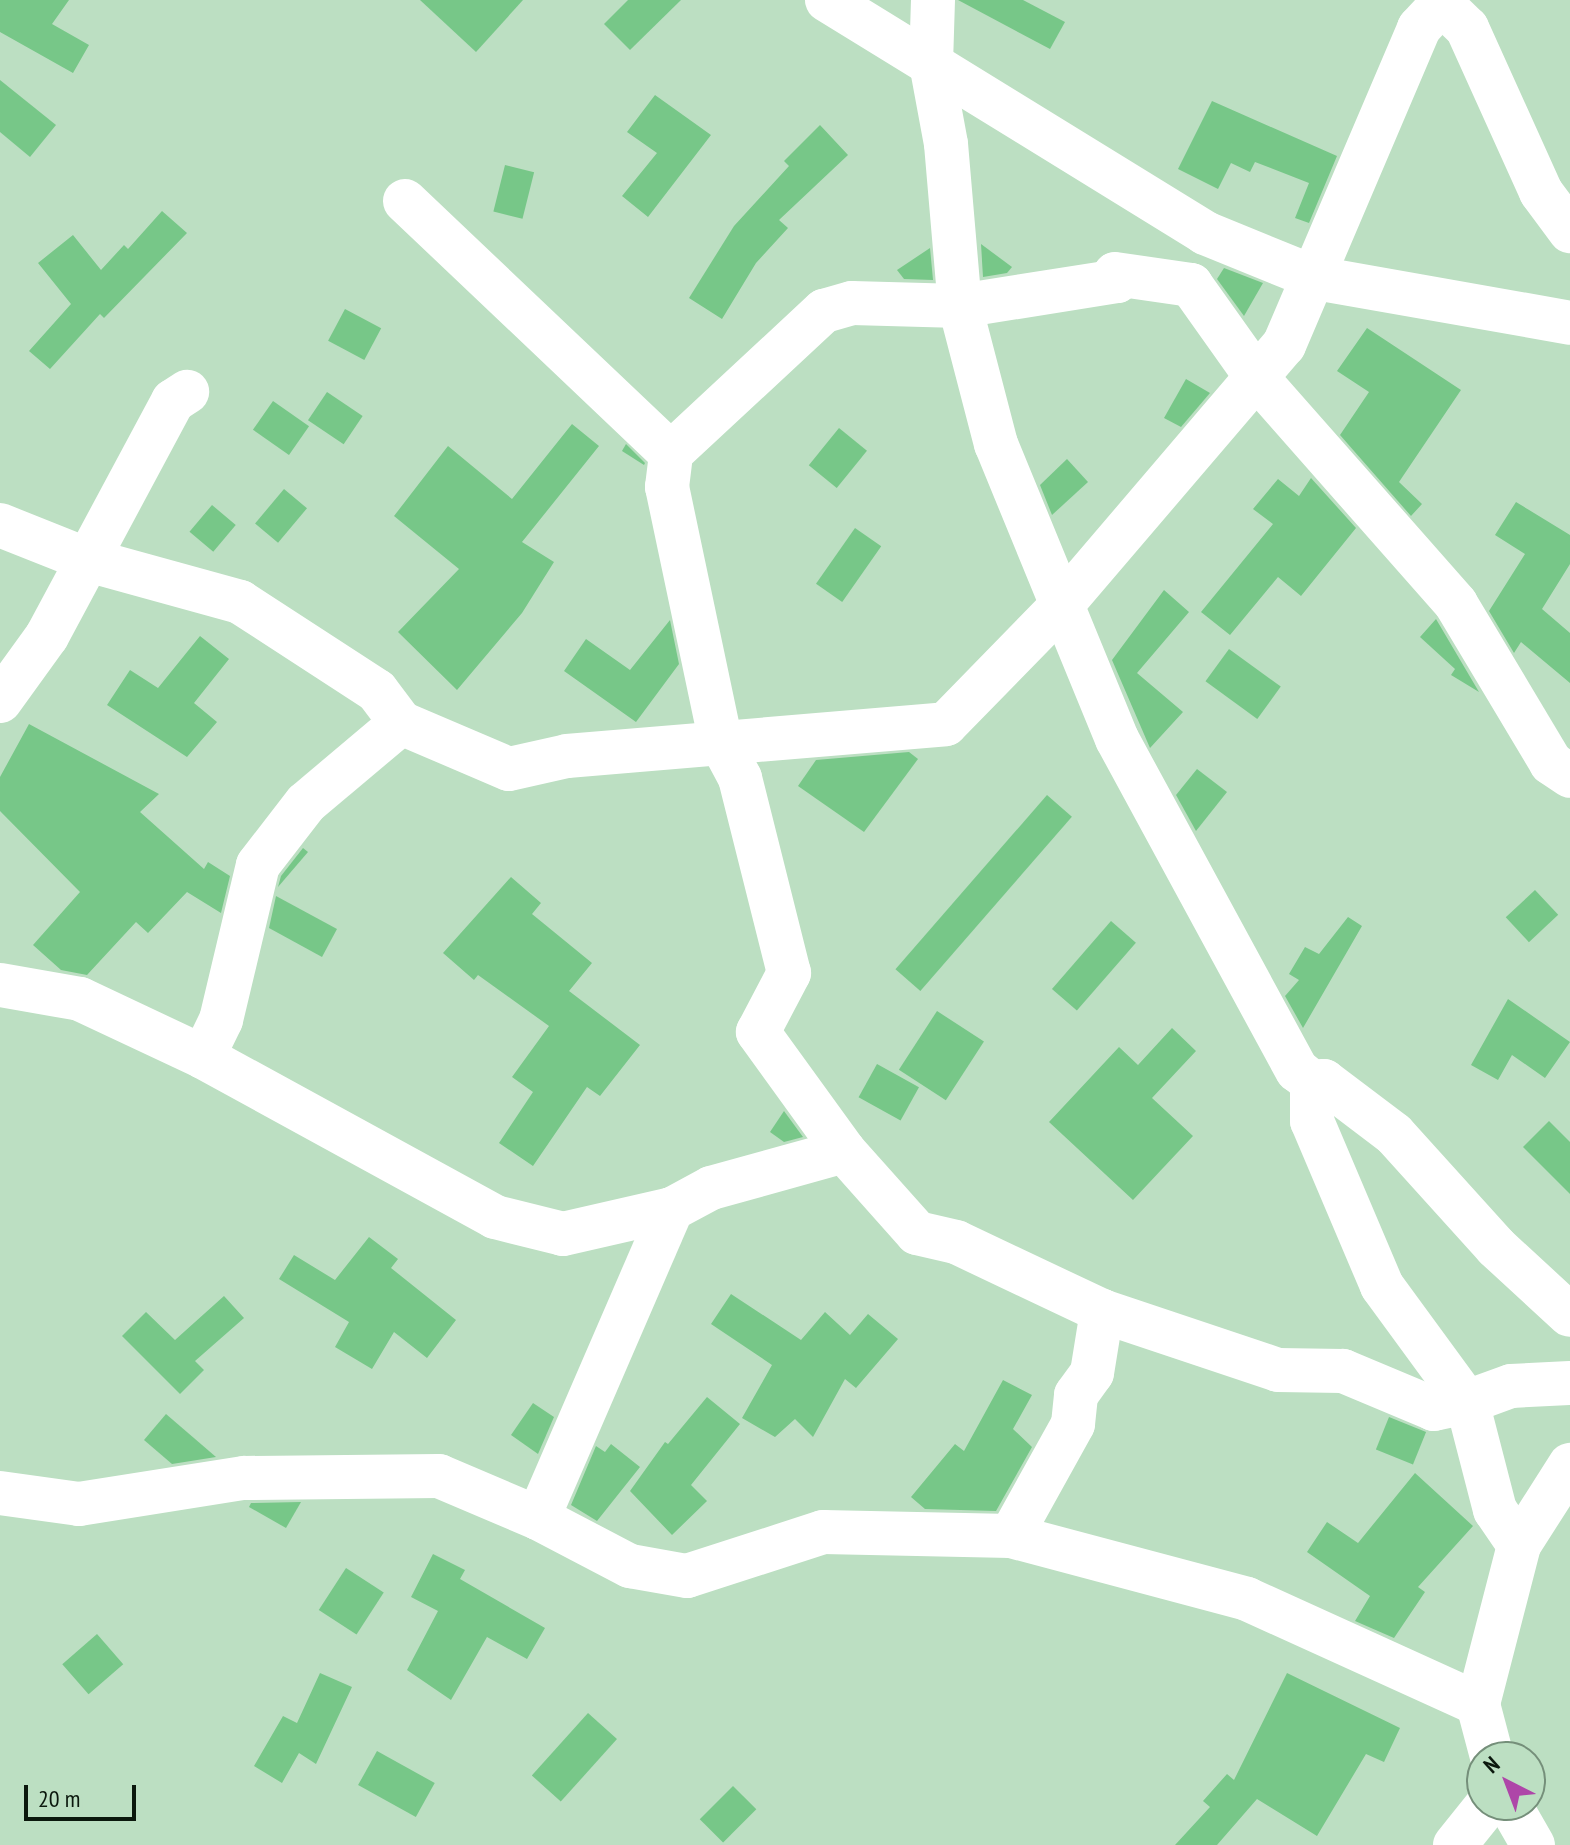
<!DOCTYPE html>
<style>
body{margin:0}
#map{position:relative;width:1570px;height:1845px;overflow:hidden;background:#bcdfc2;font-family:"PT Sans Narrow",sans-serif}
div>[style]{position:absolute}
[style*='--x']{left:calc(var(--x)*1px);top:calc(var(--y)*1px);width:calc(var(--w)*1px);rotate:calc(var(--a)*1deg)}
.building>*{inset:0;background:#77c788;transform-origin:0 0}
.minor>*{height:44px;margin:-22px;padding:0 22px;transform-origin:22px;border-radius:22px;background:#fff}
span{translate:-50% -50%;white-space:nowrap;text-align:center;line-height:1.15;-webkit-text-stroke:8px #bcdfc2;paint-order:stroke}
.north{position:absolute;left:1466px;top:1741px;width:80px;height:80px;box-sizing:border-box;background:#bcdfc2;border:2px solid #758f7a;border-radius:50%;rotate:318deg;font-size:22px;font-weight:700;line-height:32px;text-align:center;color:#0b180d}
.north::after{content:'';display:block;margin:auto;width:28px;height:36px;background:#ae46a8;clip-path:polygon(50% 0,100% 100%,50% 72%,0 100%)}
.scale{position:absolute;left:24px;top:1785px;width:112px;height:36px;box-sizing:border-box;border:4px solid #0b180d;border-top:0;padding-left:10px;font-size:24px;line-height:28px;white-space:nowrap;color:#0b180d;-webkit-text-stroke:6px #bcdfc2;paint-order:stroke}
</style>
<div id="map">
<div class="building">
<div style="clip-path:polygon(0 0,69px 0,52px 24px,89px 45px,73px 73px,0 32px)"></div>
<div style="clip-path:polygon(420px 0,523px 0,476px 52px)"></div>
<div style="clip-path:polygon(628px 0,681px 0,630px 50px,604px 24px)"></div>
<div style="clip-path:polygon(958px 0,1023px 0,1065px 22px,1050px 49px)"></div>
<div style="clip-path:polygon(0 80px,56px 125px,30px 157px,0 132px)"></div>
<div style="clip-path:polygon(655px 95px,711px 135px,648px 217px,622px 196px,657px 153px,627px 132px)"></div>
<div style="clip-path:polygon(1212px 101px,1337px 156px,1309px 223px,1295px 218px,1309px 183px,1255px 162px,1250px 172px,1231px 163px,1218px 189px,1178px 169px)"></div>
<div style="clip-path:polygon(820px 125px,848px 155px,779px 220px,788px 228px,756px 263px,722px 319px,689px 298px,734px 226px,789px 166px,784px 161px)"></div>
<div style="left:505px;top:165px;width:30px;height:48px;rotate:14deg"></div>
<div style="clip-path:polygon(162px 211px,187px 233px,104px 318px,100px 314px,50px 369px,29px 351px,71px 304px,38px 263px,73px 235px,101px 270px,124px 245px,128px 249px)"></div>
<div style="clip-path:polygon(981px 244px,1012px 267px,1007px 273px,983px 277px)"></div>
<div style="clip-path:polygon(930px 248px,933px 280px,904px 279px,897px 270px)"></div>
<div style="clip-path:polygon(1224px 268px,1263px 283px,1244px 316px,1217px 279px)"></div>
<div style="left:345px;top:309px;width:41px;height:36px;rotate:28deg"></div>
<div style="clip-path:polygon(1367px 328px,1461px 390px,1399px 482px,1422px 504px,1411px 516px,1340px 435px,1369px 392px,1337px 371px)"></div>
<div style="clip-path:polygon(1186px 379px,1210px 393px,1181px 427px,1164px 418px)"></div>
<div style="left:327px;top:392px;width:43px;height:34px;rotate:34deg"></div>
<div style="left:273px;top:401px;width:44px;height:35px;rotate:35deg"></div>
<div style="clip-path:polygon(572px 424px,599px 446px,522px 542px,554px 562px,522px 613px,457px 690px,398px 632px,459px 569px,394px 516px,448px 446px,512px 499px)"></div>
<div style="left:839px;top:428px;width:36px;height:48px;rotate:39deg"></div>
<div style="clip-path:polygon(626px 444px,645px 463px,644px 465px,622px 451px)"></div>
<div style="clip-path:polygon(1067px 459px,1088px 482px,1052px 515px,1040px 485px)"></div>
<div style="clip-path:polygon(1311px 478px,1356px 528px,1301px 596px,1278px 577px,1230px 635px,1201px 612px,1273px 524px,1253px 509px,1278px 479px,1299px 496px)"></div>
<div style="left:284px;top:489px;width:30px;height:45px;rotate:40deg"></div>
<div style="clip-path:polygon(1516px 502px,1570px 535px,1570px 564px,1542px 609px,1570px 633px,1570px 683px,1521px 642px,1514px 653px,1489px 611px,1525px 554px,1495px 535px)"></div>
<div style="left:212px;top:505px;width:31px;height:35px;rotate:40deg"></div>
<div style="left:855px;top:528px;width:32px;height:68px;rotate:35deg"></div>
<div style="clip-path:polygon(1164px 590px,1189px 612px,1137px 673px,1183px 712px,1150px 748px,1112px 660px)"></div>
<div style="clip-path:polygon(1436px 619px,1479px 692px,1451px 675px,1455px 669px,1420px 637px)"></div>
<div style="clip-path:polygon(670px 620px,679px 664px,636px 722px,564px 671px,586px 639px,630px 670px)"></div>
<div style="clip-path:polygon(200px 636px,229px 659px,194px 703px,217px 722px,187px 757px,107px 705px,130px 670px,158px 688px)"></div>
<div style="left:1229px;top:649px;width:64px;height:40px;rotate:36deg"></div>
<div style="clip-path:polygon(29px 724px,159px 794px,140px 812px,204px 869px,208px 862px,230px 876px,221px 913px,187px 892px,148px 933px,136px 922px,87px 975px,61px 970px,33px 945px,80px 892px,0 811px,0 777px)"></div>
<div style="clip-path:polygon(909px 752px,918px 759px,864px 832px,798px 786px,816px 760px)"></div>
<div style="clip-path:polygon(1197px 769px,1227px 792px,1196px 831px,1176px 795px)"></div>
<div style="left:1047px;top:795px;width:33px;height:231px;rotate:41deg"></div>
<div style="clip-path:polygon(303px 848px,308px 852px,278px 887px,281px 876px)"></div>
<div style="clip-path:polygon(511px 877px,541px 903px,532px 914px,592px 963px,569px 991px,640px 1045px,600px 1096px,587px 1087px,533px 1166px,499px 1143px,533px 1092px,512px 1077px,549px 1026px,478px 975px,474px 980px,443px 953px)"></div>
<div style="left:1535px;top:890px;width:34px;height:40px;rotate:47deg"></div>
<div style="clip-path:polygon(276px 896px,337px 929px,322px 957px,269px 928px)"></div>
<div style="clip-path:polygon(1348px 917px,1362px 926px,1303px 1028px,1285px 996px,1299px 980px,1289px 974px,1305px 947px,1319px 954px)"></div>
<div style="left:1111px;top:921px;width:33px;height:90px;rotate:41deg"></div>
<div style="clip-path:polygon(1508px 999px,1570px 1042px,1545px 1078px,1512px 1055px,1498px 1080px,1471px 1065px)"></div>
<div style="left:937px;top:1011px;width:56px;height:70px;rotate:33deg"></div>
<div style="clip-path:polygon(1172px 1028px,1196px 1051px,1152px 1098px,1193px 1136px,1133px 1200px,1049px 1122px,1119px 1047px,1138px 1065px)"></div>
<div style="left:877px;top:1064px;width:48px;height:38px;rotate:29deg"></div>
<div style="clip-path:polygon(784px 1111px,803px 1137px,784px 1142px,770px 1132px)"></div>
<div style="clip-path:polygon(1549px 1121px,1570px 1142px,1570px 1194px,1523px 1147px)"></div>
<div style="clip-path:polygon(369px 1237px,398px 1259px,391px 1268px,456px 1320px,427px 1358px,394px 1332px,372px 1369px,335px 1347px,349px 1322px,279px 1279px,294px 1255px,335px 1280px)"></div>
<div style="clip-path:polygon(731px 1294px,801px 1340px,825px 1312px,850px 1335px,868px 1314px,898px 1339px,856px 1388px,845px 1379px,813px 1437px,795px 1419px,775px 1437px,742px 1418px,772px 1365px,711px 1324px)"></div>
<div style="clip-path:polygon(224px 1296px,244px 1318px,195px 1361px,204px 1370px,180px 1394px,122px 1336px,146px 1312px,175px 1340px)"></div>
<div style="clip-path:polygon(1003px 1380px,1032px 1395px,1013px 1429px,1032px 1447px,996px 1511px,925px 1509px,911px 1497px,955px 1444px,964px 1451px)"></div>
<div style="clip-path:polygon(707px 1397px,740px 1424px,691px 1485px,707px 1501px,672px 1535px,630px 1491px,665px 1442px,668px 1444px)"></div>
<div style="clip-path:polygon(533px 1403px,554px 1417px,538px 1454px,511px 1435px)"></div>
<div style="clip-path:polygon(166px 1414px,216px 1457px,172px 1464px,144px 1440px)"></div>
<div style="left:1389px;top:1417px;width:40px;height:35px;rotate:22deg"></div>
<div style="clip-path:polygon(611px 1444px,640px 1467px,597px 1521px,571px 1505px,596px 1446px,605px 1452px)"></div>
<div style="clip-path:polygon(1415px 1473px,1473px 1526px,1418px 1587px,1425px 1592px,1394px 1638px,1355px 1621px,1370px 1596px,1307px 1552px,1327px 1522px,1358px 1543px)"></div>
<div style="clip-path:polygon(301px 1502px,286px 1528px,249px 1507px,251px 1503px)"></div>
<div style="clip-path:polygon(433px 1554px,465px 1570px,460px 1579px,545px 1628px,527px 1659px,487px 1637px,451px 1700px,407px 1670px,438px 1611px,411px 1597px)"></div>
<div style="left:346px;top:1568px;width:45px;height:50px;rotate:33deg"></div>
<div style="left:97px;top:1634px;width:40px;height:46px;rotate:49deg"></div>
<div style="clip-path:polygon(320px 1673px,352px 1687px,316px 1764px,299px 1753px,282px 1783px,254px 1766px,283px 1716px,297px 1723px)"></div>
<div style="clip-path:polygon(1287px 1673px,1400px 1728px,1384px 1762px,1366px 1754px,1317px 1836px,1257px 1799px,1217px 1845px,1175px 1845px,1210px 1807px,1203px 1801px,1227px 1774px,1234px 1780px)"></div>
<div style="left:588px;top:1713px;width:39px;height:84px;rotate:42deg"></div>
<div style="left:377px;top:1751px;width:66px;height:39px;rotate:29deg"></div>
<div style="left:733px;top:1786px;width:33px;height:47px;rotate:45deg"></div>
</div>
<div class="minor">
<div style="--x:827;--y:0;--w:444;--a:31.6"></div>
<div style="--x:1205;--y:233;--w:120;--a:22.1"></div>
<div style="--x:1316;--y:278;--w:258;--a:10"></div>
<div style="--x:933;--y:0;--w:63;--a:91.8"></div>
<div style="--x:931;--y:63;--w:82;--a:79.5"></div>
<div style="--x:946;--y:144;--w:163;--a:85.1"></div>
<div style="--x:960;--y:306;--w:143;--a:75.4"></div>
<div style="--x:996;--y:444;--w:319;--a:67.7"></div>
<div style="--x:1117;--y:739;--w:377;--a:61.5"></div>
<div style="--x:1297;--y:1070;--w:19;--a:39"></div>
<div style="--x:1312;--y:1082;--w:12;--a:-5"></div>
<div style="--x:1324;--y:1081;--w:88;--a:37.1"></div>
<div style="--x:1394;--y:1134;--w:152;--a:47.9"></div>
<div style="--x:1496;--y:1247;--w:100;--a:42.6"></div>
<div style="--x:1444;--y:6;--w:32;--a:44"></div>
<div style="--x:1467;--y:28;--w:180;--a:65.7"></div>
<div style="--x:1541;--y:192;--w:49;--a:53.4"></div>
<div style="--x:405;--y:201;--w:366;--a:43.5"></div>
<div style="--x:0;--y:525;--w:95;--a:21.7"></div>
<div style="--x:88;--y:560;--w:158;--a:15.4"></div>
<div style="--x:240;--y:602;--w:163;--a:33"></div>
<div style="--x:377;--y:691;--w:40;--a:53"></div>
<div style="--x:401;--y:723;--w:117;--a:23.1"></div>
<div style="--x:509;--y:769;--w:59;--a:-12.6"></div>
<div style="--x:567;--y:756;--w:380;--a:-4.8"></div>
<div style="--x:946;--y:724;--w:163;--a:-45.7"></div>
<div style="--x:1060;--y:607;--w:345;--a:-49.5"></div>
<div style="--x:1284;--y:345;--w:345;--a:-66.9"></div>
<div style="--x:1419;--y:28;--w:38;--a:-47"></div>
<div style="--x:0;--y:701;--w:80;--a:-54.1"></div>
<div style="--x:47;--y:636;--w:267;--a:-61.8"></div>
<div style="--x:173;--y:401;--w:17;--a:-33"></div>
<div style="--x:0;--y:985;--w:81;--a:9.9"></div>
<div style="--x:80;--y:999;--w:136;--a:25.2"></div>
<div style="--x:203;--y:1057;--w:333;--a:28.7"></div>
<div style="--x:495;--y:1217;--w:70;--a:14"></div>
<div style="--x:563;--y:1234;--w:112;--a:-12.9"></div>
<div style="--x:672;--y:1209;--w:44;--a:-28.3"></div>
<div style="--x:711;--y:1188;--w:138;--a:-15.5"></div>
<div style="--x:203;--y:1057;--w:41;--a:-64.1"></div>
<div style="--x:221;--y:1020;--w:159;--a:-76.6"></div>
<div style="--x:258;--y:865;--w:78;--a:-52.3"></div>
<div style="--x:306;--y:803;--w:124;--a:-40.1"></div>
<div style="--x:1312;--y:1082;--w:39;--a:90"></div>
<div style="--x:1312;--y:1121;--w:179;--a:67"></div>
<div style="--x:1382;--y:1286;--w:144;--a:53.8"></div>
<div style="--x:1467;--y:1402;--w:47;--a:-20"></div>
<div style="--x:1511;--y:1386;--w:59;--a:-2.9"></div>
<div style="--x:0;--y:1493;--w:80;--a:7.9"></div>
<div style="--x:79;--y:1504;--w:167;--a:-9"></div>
<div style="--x:244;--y:1478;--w:195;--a:-0.6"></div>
<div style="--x:439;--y:1476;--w:108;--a:23"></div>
<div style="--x:538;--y:1518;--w:104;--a:27.6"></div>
<div style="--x:630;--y:1566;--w:58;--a:10"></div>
<div style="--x:687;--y:1576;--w:143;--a:-17.9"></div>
<div style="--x:823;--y:1532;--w:188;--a:1.2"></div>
<div style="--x:1011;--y:1536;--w:244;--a:14.9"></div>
<div style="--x:1247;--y:1599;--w:254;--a:24.4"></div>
<div style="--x:538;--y:1518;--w:337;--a:-66.6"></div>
<div style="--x:1011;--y:1536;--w:128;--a:-61"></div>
<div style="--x:1073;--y:1424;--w:29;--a:-84"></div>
<div style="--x:1076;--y:1395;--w:27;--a:-54"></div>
<div style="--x:1092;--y:1373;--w:63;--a:-80.8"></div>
<div style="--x:1519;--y:1545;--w:42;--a:-124.4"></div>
<div style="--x:1495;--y:1510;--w:112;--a:-104.5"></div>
<div style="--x:1467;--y:1402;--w:34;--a:168"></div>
<div style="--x:1434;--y:1409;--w:99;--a:-157.3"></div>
<div style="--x:1343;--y:1371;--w:65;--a:-179.1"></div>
<div style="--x:1278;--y:1370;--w:186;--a:-161.5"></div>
<div style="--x:1102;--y:1311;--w:161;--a:-154.7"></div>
<div style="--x:956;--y:1242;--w:40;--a:-167"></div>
<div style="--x:917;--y:1233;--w:110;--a:-131.7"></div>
<div style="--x:844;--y:1151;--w:147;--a:-125.9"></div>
<div style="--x:758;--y:1032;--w:67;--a:-62.3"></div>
<div style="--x:789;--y:973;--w:201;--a:-104.1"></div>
<div style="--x:740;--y:778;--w:40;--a:-118"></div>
<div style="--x:721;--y:743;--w:262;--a:-101.9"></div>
<div style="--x:667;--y:487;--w:34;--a:-83"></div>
<div style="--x:671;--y:453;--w:209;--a:-42.9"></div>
<div style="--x:824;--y:311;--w:29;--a:-16"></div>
<div style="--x:852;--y:303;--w:108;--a:1.6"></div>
<div style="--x:960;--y:306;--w:159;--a:-9"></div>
<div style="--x:1117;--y:281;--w:7;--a:-106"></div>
<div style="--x:1115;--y:274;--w:77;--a:8.2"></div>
<div style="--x:1191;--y:285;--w:114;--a:54.6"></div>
<div style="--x:1257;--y:378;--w:301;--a:48.6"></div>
<div style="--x:1456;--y:604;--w:185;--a:59.1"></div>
<div style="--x:1551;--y:763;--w:23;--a:34"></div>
<div style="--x:1492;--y:1757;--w:55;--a:-104.8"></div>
<div style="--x:1478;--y:1704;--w:164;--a:-75.5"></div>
<div style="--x:1519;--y:1545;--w:95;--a:-57.5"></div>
<div style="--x:1510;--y:1805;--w:46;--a:60.1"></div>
<div style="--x:1455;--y:1845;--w:51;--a:-51.3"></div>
</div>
<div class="north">N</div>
<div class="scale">20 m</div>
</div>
